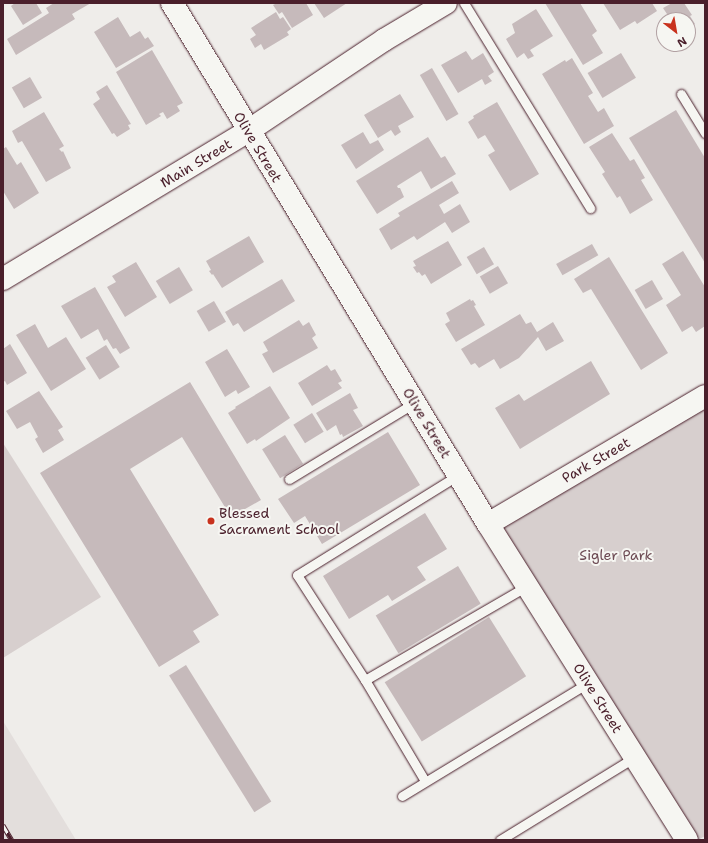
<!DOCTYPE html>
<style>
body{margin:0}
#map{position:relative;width:708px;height:843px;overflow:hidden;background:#efedea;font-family:"Shantell Sans",sans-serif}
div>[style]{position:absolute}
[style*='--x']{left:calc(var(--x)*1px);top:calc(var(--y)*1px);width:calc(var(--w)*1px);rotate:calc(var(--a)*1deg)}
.built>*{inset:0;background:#e3dedc}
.green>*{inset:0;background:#d7cfce}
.building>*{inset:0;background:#c6babb;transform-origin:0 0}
.roads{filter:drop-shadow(0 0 1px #4a1f2b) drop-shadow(0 0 1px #4a1f2b)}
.lane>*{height:9px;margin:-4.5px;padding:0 4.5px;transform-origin:4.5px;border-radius:4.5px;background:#f6f6f2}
.secondary>*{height:22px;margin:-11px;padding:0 11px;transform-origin:11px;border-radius:11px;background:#f6f6f2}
.rail>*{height:4.5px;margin-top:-2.25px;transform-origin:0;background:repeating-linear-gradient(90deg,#f6f6f2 0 9px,#4a1f2b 0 18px);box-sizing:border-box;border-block:1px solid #4a1f2b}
.dots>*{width:11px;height:11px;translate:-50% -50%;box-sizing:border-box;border:2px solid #f6f6f2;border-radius:50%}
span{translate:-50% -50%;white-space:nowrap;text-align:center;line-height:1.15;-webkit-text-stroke:4px #f6f6f2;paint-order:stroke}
.street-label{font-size:14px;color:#4a1f2b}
.poi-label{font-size:14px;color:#4a1f2b}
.left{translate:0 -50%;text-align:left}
.park-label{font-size:14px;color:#6d4b54}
.frame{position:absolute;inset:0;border:4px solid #4a1f2b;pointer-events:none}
.north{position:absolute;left:656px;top:12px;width:40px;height:40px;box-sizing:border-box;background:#f6f6f2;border:1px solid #b1a0a2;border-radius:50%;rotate:149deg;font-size:11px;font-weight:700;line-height:16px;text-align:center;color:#4a1f2b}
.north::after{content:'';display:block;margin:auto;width:14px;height:18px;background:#c8321e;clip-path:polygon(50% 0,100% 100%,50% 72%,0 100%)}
</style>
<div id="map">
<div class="built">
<div style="clip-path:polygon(3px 721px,76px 840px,3px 840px)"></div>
</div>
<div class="green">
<div style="clip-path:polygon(705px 398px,705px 836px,698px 840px,693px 840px,494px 526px)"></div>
<div style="clip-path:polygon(3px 443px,101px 597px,3px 658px)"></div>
</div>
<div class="building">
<div style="clip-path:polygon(15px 3px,36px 3px,42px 13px,23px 25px,11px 6px)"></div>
<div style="clip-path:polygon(54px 3px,91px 3px,72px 14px,75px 19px,16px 55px,7px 39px,49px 13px,46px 8px)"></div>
<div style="clip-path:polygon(277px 3px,306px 3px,313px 15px,292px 28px,282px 12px,279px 14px,273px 5px)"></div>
<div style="clip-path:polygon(314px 3px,347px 3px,324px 18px)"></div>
<div style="clip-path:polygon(545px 3px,580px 3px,597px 31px,592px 35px,603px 53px,583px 65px)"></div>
<div style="clip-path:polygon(603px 3px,652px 3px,657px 11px,637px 24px,635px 21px,620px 30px)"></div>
<div style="clip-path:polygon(672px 3px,684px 3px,692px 15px,690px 16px,695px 24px,688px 28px,688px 20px,671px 20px,663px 8px)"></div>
<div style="clip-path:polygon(536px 9px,553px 36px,530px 50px,534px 56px,528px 59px,524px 53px,517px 58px,506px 39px,515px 33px,512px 24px)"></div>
<div style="clip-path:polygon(276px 12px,280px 19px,283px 17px,291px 29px,287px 32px,289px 35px,264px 50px,261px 44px,255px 48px,250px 39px,256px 35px,251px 28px)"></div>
<div style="clip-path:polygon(118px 17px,130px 37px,140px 31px,145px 39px,148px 37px,154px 46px,116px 68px,94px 32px)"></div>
<div style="clip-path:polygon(152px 50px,183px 103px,177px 106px,180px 111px,167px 119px,163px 112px,159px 114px,161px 116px,146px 125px,116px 72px)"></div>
<div style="clip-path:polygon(466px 51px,472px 60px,483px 53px,494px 72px,488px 76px,492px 81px,485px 85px,482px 79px,458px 93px,441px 65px)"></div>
<div style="left:621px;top:53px;width:29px;height:39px;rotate:59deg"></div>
<div style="clip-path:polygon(572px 58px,593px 93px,588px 96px,598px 112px,604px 108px,614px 126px,584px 144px,542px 74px,565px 60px,566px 62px)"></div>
<div style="left:432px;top:68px;width:53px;height:14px;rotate:60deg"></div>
<div style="left:30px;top:77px;width:24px;height:21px;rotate:60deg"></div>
<div style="clip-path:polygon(107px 85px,131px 124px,128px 125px,130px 129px,117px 137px,114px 133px,112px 134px,93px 104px,100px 99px,96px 92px)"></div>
<div style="clip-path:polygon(400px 94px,414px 117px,398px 126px,401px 132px,395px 136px,391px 130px,378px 138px,364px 115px)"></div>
<div style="clip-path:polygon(497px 102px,539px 174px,510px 191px,488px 155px,495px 151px,485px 135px,478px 139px,468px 122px,474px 118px,473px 116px)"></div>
<div style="clip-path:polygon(676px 110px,705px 158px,705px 263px,629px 138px)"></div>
<div style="clip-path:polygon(44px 112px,64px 146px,59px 149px,62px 152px,63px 151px,71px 168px,46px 182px,22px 141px,18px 143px,12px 131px)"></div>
<div style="clip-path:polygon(363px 132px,370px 144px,378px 140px,384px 150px,356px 169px,341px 145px)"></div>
<div style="clip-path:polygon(612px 133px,630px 161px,634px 159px,645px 178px,641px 180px,653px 200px,630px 214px,620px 196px,617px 198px,602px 174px,605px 172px,589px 147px)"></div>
<div style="clip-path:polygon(428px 137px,441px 158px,445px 156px,456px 174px,431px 189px,421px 171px,397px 186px,398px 188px,400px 188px,404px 197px,377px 214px,356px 181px)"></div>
<div style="clip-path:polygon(6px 147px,17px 165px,21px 162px,39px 193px,14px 209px,3px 191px,3px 149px)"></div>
<div style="clip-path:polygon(452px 181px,459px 193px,439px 205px,444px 214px,460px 204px,470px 222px,452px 233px,445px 222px,417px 240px,414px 236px,391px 250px,379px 229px,400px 216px,398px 213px)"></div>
<div style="clip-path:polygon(249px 236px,264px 262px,222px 288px,213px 274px,212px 275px,209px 271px,211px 270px,206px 261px)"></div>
<div style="clip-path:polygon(448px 241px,462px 265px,431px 284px,425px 274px,422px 276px,419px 272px,417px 273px,413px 267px,416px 266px,413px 261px)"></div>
<div style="left:592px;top:244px;width:13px;height:41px;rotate:61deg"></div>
<div style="left:484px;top:247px;width:20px;height:20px;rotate:60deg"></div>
<div style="clip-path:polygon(683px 251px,705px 287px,705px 326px,696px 332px,692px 326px,682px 332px,666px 305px,681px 295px,662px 264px)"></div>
<div style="clip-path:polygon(609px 257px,668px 353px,641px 370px,591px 289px,583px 293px,574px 279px)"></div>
<div style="clip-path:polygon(136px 262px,157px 297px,125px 317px,107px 287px,116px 282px,112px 276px)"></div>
<div style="left:498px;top:266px;width:20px;height:21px;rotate:60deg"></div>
<div style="left:179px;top:267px;width:27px;height:27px;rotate:59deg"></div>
<div style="clip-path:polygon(282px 279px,295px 301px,244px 332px,238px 323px,233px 326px,225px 312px)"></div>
<div style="left:652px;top:280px;width:22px;height:20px;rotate:60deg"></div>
<div style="clip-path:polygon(95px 287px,130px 348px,120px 354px,116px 348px,113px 349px,107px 339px,104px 341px,98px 329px,81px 339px,61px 306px)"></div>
<div style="clip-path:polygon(470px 299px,471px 301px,473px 300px,476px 305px,474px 306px,485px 325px,456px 342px,445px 324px,450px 321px,446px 313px)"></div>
<div style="left:214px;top:301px;width:24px;height:20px;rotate:60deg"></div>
<div style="clip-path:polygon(520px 314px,526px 324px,531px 322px,537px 332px,553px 322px,564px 341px,546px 351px,538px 337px,519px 358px,500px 369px,494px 359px,479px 368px,475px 363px,471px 365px,461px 349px)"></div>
<div style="clip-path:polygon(299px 320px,303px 326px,309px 322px,316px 335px,312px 338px,318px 348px,273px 373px,262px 354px,268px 351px,263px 342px)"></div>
<div style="clip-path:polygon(35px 324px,48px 348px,66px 337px,86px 369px,51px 391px,16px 335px)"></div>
<div style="clip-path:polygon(10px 344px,27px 373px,7px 385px,5px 381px,3px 382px,3px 349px)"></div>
<div style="left:106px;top:345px;width:26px;height:24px;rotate:58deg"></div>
<div style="clip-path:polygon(227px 349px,250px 387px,238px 394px,236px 390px,225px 397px,205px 362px)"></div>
<div style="clip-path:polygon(591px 361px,610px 394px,520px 449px,495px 408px,519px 394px,524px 401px)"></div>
<div style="clip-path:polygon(327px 365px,331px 371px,335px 369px,342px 381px,338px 383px,342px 388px,312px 406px,298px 383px)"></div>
<div style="clip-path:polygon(190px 382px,261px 500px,231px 517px,182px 437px,130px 469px,219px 615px,193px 631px,200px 642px,159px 667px,40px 473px)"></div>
<div style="clip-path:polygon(270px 386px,290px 418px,256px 441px,255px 439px,247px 444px,228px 413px,236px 408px,235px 407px)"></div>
<div style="clip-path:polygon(39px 391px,63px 427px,58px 430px,64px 440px,43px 453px,35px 439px,38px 437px,30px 422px,17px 429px,6px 411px)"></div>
<div style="clip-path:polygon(350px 393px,358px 408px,353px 410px,363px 426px,343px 437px,342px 434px,340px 435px,336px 425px,327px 431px,316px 413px)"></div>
<div style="left:312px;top:413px;width:22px;height:22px;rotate:58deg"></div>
<div style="clip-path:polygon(388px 432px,420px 485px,322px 544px,305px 516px,294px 523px,278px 499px)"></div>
<div style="left:285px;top:435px;width:34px;height:27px;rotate:58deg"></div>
<div style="clip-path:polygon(425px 513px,447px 549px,417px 567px,426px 580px,392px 601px,388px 595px,349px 619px,323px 576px)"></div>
<div style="left:458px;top:566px;width:44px;height:96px;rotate:59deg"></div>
<div style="left:489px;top:617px;width:70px;height:123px;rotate:58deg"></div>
<div style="left:186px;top:665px;width:161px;height:20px;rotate:58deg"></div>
</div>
<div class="roads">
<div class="lane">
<div style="--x:464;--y:3;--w:241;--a:58.4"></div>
<div style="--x:681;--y:94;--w:46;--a:58.4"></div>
<div style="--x:289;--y:479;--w:146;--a:-31.3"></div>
<div style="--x:365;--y:680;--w:125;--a:-122.9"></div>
<div style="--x:297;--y:575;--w:190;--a:-31.8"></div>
<div style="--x:425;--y:781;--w:117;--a:-120.7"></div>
<div style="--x:365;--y:680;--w:187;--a:-30.1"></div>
<div style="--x:402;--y:796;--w:218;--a:-31.3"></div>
<div style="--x:500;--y:840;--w:158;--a:-31.6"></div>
</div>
<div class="secondary">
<div style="--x:172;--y:3;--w:609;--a:58.76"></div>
<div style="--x:488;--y:524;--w:373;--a:57.8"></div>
<div style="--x:3;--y:279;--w:286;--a:-31.1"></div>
<div style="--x:248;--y:131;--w:164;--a:-33.8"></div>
<div style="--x:384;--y:40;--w:72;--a:-30.8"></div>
<div style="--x:488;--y:524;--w:252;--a:-30.5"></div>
</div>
</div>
<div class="rail">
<div style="--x:3;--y:825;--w:17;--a:59"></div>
</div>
<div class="dots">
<div style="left:211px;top:521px;background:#c8321e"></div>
</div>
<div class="street-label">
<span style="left:258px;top:147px;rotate:59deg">Olive Street</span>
<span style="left:196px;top:163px;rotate:-31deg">Main Street</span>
<span style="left:427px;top:423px;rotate:59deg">Olive Street</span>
<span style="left:596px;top:460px;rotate:-30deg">Park Street</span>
<span style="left:598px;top:698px;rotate:58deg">Olive Street</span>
</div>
<div class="poi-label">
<span class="left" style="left:219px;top:521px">Blessed<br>Sacrament School</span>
</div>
<div class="park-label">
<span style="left:616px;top:555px">Sigler Park</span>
</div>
<div class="frame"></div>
<div class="north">N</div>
</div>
